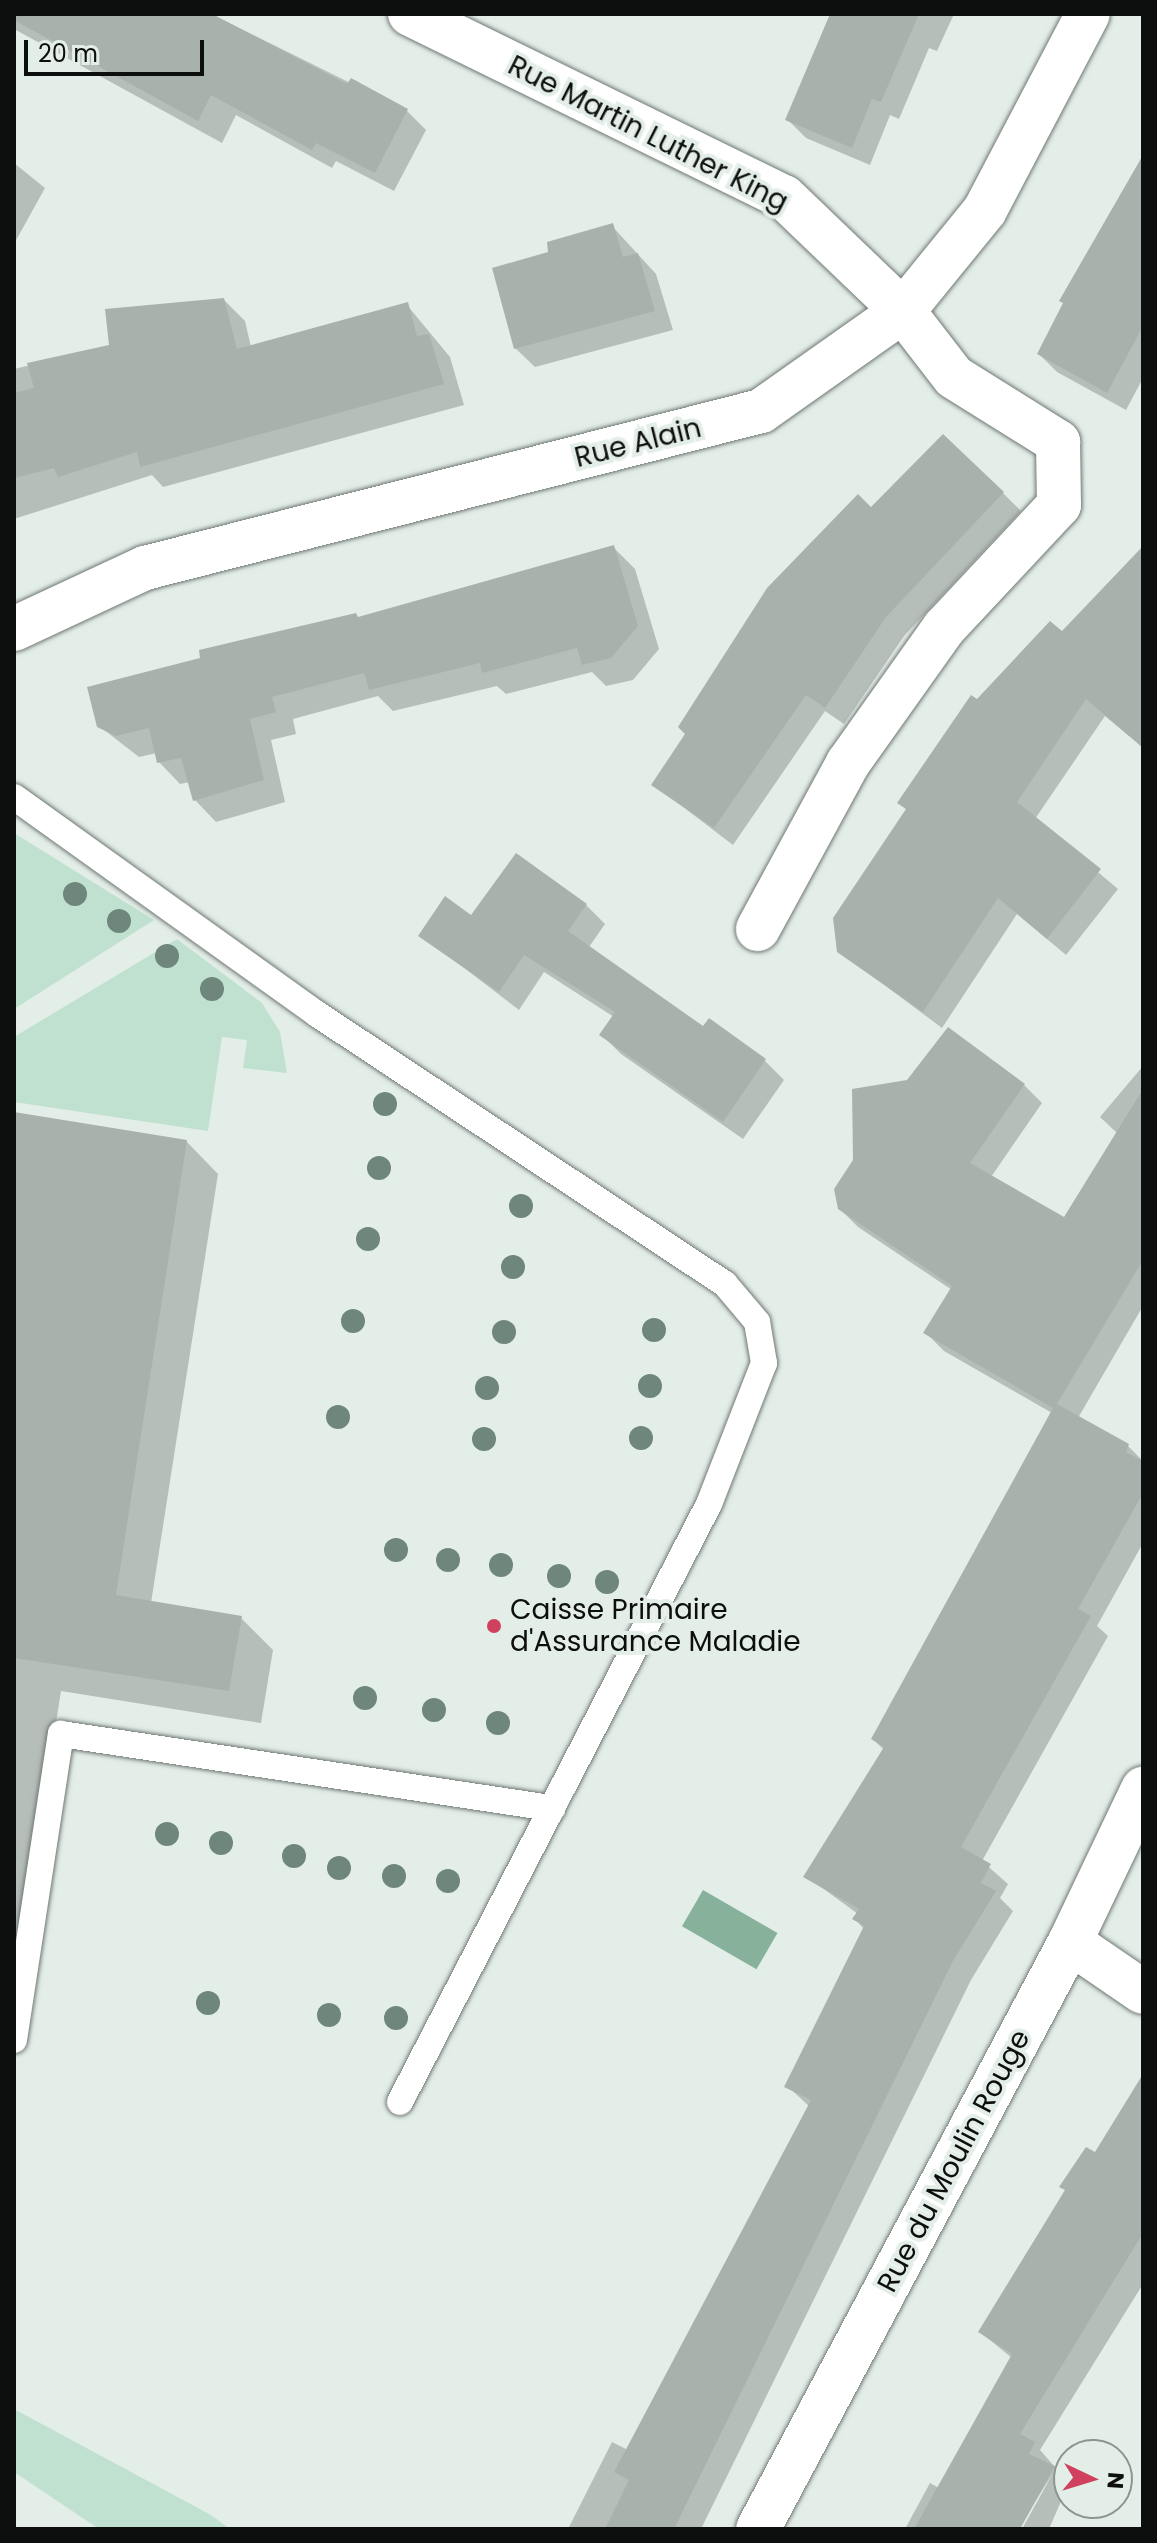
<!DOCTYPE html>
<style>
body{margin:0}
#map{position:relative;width:1157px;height:2543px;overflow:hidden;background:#e4eee8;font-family:Poppins,sans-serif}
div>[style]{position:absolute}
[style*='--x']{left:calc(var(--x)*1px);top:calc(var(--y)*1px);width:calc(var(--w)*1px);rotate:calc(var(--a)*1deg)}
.green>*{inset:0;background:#c0e1cf}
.water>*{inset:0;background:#88b19c;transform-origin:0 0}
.shadow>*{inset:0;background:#0003}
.building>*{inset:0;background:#a8b2ad}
.roads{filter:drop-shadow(0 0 2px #6f7873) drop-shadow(0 0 2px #6f7873)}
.lane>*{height:26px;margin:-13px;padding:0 13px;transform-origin:13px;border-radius:13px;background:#fff}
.street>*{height:44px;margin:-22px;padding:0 22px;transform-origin:22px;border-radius:22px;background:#fff}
.trees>*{width:24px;height:24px;margin:-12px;border-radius:50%;background:#6e867b}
.dots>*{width:22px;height:22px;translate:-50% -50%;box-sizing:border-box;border:4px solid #e4eee8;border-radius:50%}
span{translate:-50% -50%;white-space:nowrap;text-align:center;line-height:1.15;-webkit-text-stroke:8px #e4eee8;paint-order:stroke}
.street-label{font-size:28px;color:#0c0f0d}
.poi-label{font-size:28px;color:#0c0f0d}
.left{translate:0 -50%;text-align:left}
.frame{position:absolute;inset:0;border:16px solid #0c0f0d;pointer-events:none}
.north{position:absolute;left:1053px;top:2439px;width:80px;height:80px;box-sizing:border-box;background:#e4eee8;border:2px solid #8e9590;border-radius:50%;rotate:94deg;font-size:22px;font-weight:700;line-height:32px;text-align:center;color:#0c0f0d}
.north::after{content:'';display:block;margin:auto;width:28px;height:36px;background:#d0405f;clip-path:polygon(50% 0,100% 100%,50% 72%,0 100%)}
.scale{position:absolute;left:24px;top:40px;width:180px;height:36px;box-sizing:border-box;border:4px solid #0c0f0d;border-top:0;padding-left:10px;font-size:24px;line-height:28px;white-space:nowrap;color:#0c0f0d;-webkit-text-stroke:6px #e4eee8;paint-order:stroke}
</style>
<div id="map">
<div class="green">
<div style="clip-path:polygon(14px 833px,154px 920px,14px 1009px)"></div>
<div style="clip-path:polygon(177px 939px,262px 1003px,280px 1032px,287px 1073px,243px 1068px,247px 1040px,222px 1037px,208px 1131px,14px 1102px,14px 1037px)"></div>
<div style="clip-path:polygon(14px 2409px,211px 2515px,230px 2529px,99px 2529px,14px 2472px)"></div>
</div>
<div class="water">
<div style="left:703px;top:1890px;width:86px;height:42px;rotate:30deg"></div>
</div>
<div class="shadow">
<div style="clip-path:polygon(14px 14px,211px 14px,407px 111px,426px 130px,394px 191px,336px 161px,332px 168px,236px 115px,222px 143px,14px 29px)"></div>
<div style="clip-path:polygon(832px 14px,954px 14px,937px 51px,929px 48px,899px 119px,890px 115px,870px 165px,806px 138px,788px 120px)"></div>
<div style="clip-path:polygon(1143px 158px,1143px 378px,1126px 410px,1057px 372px,1039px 354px)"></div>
<div style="clip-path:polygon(14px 163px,45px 188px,14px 244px)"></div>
<div style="clip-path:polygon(612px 226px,656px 274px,673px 330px,535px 367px,515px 348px,551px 254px)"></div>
<div style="clip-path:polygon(224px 300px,245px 321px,251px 347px,407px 305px,450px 357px,464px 405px,163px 487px,152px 475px,14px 519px,14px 369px,111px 346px)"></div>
<div style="clip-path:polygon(1003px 493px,1021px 511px,904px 636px,844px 724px,825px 711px,733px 845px,653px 784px,871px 510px)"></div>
<div style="clip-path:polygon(613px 547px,635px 569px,659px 649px,633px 680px,606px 686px,592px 672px,506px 694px,497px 686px,393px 711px,378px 696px,293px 719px,296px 734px,271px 740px,285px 802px,216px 822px,195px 800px,190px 782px,180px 784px,159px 762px,157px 753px,139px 757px,99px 726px,359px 619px)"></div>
<div style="clip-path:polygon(1143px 549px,1143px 721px,1129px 736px,1105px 716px,1035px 819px,1118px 889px,1066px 955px,1017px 914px,942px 1028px,839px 951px,908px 811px,900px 803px,977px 701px,1063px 633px)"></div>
<div style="clip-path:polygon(586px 905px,605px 924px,589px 947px,703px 1029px,765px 1061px,784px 1080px,743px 1139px,621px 1054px,602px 1035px,614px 1017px,544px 972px,519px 1010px,421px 935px,472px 918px)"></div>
<div style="clip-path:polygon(1143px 1066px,1143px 1306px,1078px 1418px,1128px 1446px,1143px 1461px,1143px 1543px,1097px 1626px,1108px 1636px,982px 1861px,1008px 1884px,1000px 1898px,1013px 1911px,971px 1980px,701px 2529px,568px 2529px,612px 2442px,628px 2450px,810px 2107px,787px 2086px,864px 1929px,855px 1919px,858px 1914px,806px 1876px,884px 1750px,873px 1739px,1052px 1413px,944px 1351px,926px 1333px,952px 1290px,858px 1227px,839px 1208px,1024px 1085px,1042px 1103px,991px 1177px,1065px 1220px,1118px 1134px,1100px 1117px)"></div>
<div style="clip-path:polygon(14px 1114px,186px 1141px,218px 1174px,151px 1603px,241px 1618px,273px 1650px,261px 1723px,61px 1691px,14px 1985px)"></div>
<div style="clip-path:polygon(1143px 2098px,1143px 2284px,1040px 2450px,1069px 2483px,1049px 2529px,1022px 2529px,1053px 2473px,1018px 2529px,905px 2529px,930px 2483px,939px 2488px,1012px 2358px,980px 2332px,1095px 2154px)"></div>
</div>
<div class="building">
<div style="clip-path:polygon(14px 14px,212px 14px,347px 84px,351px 78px,408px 109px,375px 173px,316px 143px,312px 150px,211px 95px,198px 121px,14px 20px)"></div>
<div style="clip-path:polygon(830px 14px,919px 14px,881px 102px,872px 99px,852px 148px,785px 120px)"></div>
<div style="clip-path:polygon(1143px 155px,1143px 326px,1107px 393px,1037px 354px,1063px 303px,1059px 301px)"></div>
<div style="clip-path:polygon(613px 223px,623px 257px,638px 253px,655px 311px,514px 349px,492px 268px,548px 252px,547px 242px)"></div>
<div style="clip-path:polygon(224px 298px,237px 349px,408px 302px,417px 336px,429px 334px,444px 384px,140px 467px,137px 452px,58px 477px,54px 468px,14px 478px,14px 393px,34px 388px,27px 363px,109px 345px,105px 309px)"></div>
<div style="clip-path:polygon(943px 434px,1004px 492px,886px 617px,825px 708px,806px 695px,714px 828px,651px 785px,685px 734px,678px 727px,767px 588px,858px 494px,871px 507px)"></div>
<div style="clip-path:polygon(614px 545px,638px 626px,611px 658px,582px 665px,577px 648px,482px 673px,480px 663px,369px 690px,364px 673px,272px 697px,276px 712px,250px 719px,264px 780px,193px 801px,181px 758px,157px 763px,149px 728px,116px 736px,97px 727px,87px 687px,200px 658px,199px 650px,356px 613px,358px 617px)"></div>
<div style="clip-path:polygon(1143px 546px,1143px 748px,1086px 699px,1017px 802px,1101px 869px,1047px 939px,998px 898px,923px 1012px,837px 952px,833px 918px,906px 809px,897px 803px,971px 695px,977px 699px,1050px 621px,1062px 631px)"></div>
<div style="clip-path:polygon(516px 853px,587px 904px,568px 931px,703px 1026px,709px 1018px,766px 1059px,723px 1122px,599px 1035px,615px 1012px,524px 955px,499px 992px,418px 936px,445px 896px,471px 915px)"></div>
<div style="clip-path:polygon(948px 1027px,1025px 1084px,970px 1163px,1064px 1217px,1143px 1089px,1143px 1260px,1057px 1404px,1129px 1444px,1126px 1452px,1143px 1461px,1143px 1493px,1078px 1609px,1091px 1616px,961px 1847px,991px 1864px,981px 1883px,996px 1891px,953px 1961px,674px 2529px,605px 2529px,629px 2480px,614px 2472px,811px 2100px,784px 2087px,864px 1926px,852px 1919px,859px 1909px,803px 1877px,884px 1747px,871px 1739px,1053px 1408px,923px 1333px,952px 1286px,838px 1209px,834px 1189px,853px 1160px,852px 1089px,907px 1080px)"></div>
<div style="clip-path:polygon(14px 1112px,187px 1140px,116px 1595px,242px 1616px,229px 1691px,14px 1658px)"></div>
<div style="clip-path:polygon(1143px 2074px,1143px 2233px,1020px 2434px,1035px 2442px,1029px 2454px,1055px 2466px,1020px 2529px,914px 2529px,1012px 2354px,978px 2332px,1065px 2190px,1059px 2187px,1086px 2147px,1095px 2152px)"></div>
</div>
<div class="roads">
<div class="lane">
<div style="--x:14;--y:797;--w:373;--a:35.6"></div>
<div style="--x:317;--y:1014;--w:489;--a:33.5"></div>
<div style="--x:725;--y:1284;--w:50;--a:49.9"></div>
<div style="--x:757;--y:1322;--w:42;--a:80.3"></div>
<div style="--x:764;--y:1363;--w:151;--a:111.3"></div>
<div style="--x:709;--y:1504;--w:673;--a:117.33"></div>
<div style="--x:14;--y:2040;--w:310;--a:-81.3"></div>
<div style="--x:61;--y:1734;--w:497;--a:8.6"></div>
</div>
<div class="street">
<div style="--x:410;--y:14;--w:416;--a:26.1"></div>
<div style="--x:784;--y:197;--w:165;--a:43.8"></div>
<div style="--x:903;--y:311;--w:83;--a:52.3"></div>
<div style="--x:954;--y:377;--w:123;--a:32"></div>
<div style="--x:1058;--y:442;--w:63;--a:89.1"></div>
<div style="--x:1059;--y:505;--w:168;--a:133.1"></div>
<div style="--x:944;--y:628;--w:166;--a:125.4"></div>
<div style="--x:848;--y:763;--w:189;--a:118.5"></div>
<div style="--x:14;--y:629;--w:145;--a:-25"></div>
<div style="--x:145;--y:568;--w:636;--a:-14.3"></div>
<div style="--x:761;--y:411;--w:174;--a:-35.2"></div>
<div style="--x:903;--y:311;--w:130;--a:-50.9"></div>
<div style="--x:985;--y:210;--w:221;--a:-62.3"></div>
<div style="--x:1070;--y:1942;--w:88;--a:34.4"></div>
<div style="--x:758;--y:2529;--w:665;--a:-62.01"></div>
<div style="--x:1070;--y:1942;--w:170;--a:-64.5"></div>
</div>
</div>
<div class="trees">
<div style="left:75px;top:894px"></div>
<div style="left:119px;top:921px"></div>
<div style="left:167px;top:956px"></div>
<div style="left:212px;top:989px"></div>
<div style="left:385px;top:1104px"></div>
<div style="left:379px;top:1168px"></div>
<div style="left:521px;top:1206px"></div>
<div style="left:368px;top:1239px"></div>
<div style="left:513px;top:1267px"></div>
<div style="left:353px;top:1321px"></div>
<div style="left:654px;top:1330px"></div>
<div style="left:504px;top:1332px"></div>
<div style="left:650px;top:1386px"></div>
<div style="left:487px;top:1388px"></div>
<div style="left:338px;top:1417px"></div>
<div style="left:641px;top:1438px"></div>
<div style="left:484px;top:1439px"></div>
<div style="left:396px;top:1550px"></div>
<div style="left:448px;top:1560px"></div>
<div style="left:501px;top:1565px"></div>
<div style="left:559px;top:1576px"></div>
<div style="left:607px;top:1582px"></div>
<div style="left:365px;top:1698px"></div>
<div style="left:434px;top:1710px"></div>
<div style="left:498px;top:1723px"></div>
<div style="left:167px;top:1834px"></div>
<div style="left:221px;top:1843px"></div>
<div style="left:294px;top:1856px"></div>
<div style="left:339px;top:1868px"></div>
<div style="left:394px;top:1876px"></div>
<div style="left:448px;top:1881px"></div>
<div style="left:208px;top:2003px"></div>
<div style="left:329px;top:2015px"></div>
<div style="left:396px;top:2018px"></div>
</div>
<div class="dots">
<div style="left:494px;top:1626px;background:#d0405f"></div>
</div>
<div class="street-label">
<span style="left:648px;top:134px;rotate:27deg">Rue Martin Luther King</span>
<span style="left:638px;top:443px;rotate:-14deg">Rue Alain</span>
<span style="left:954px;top:2161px;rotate:-62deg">Rue du Moulin Rouge</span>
</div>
<div class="poi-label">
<span class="left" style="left:510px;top:1626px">Caisse Primaire<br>d'Assurance Maladie</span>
</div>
<div class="frame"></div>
<div class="north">N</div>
<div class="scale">20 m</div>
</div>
